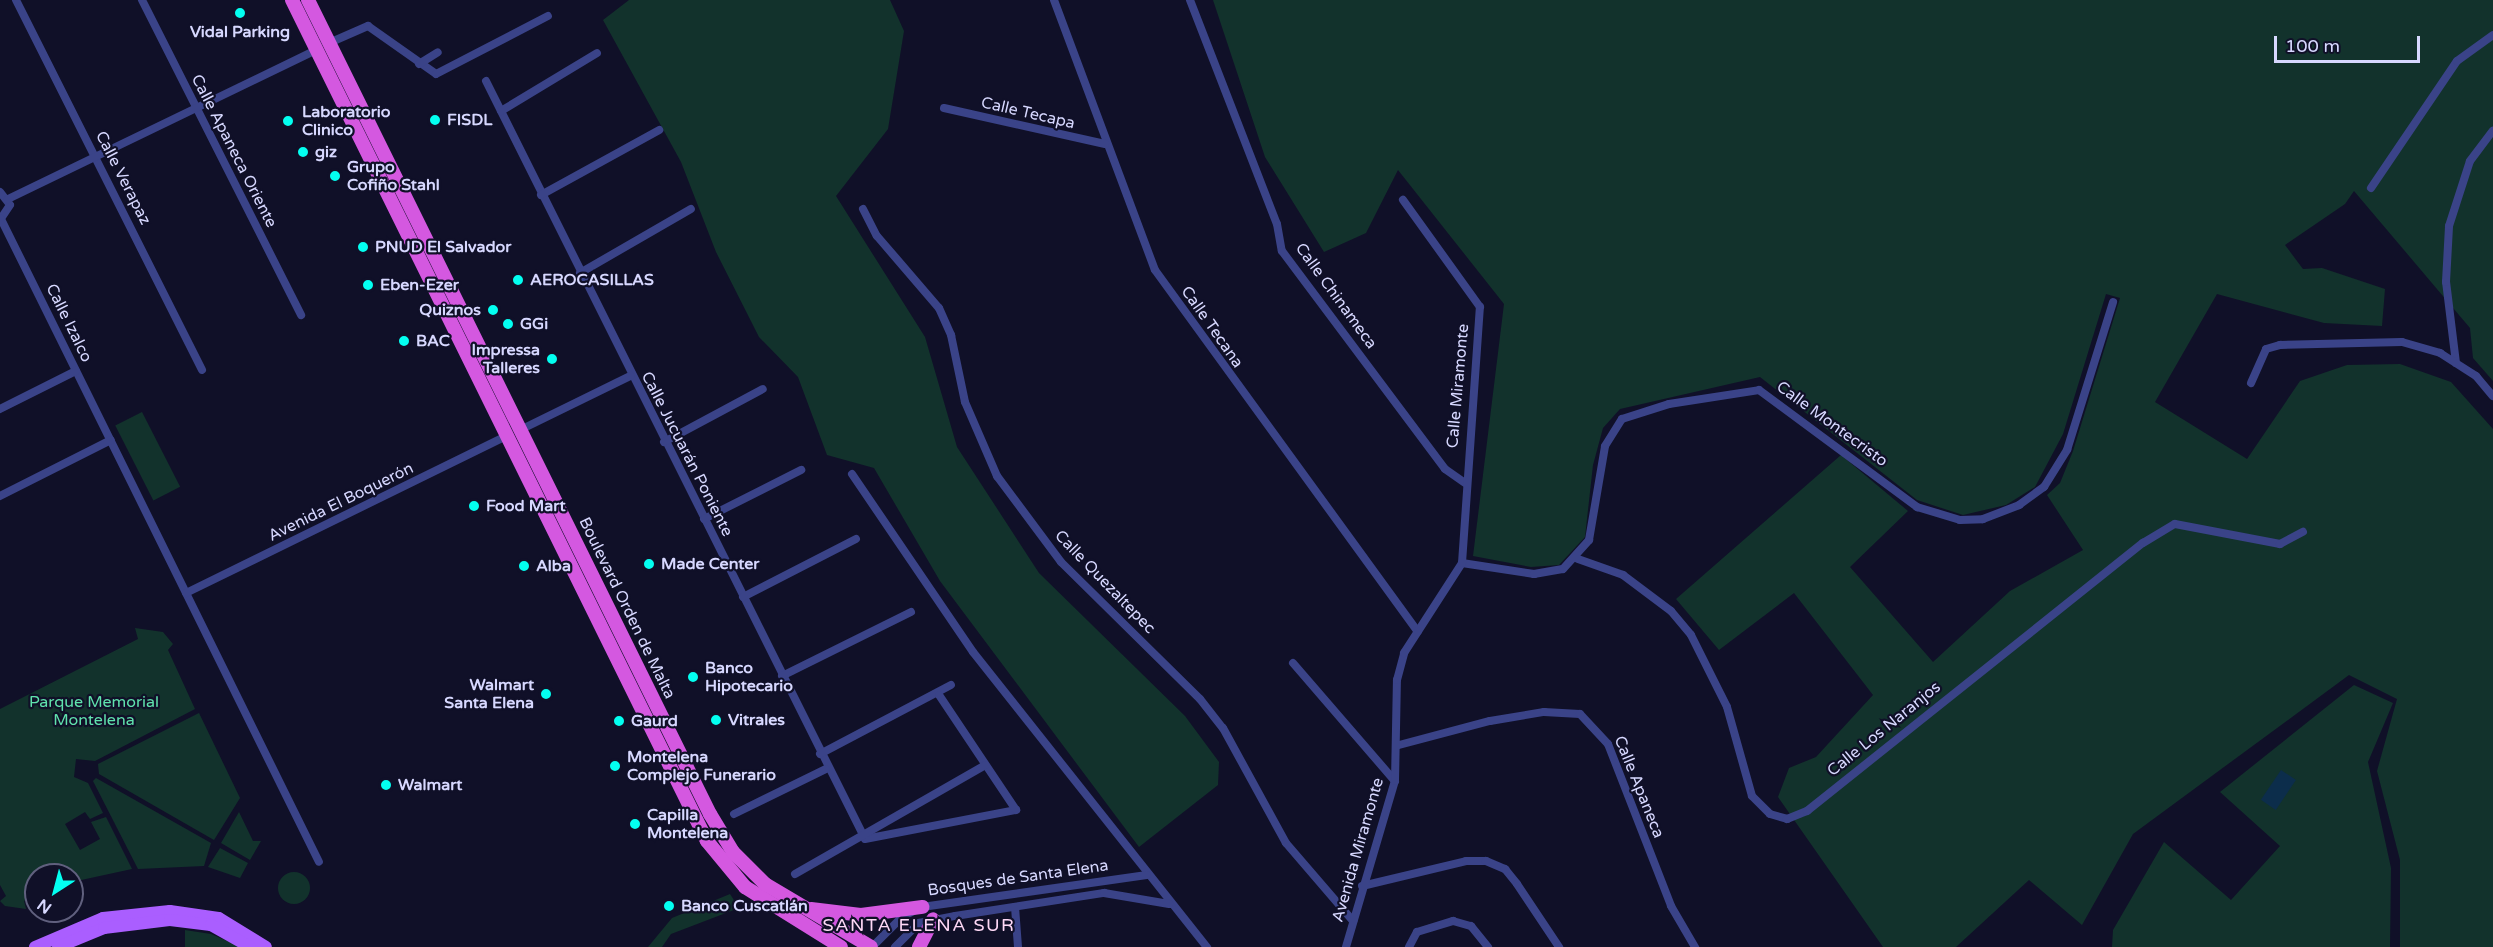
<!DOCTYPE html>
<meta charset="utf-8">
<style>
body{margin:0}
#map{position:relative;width:2493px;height:947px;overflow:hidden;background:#101028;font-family:"Varela Round",sans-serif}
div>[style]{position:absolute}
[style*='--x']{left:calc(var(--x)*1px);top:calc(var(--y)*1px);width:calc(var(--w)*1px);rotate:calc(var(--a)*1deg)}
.green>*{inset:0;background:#12322c;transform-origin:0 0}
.round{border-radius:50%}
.water>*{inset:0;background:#0c2d4b;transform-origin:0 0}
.minor>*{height:8px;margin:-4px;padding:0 4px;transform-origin:4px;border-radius:4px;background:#3a4388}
.primary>*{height:12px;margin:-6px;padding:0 6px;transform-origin:6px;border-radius:6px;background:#aa5eff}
.trunk>*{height:14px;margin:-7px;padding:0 7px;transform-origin:7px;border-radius:7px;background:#d458e0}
.dots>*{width:16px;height:16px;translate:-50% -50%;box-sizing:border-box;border:3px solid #101028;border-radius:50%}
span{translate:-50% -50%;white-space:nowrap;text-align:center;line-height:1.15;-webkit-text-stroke:4.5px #101028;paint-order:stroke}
.poi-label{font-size:16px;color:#d7d8ff;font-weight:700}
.left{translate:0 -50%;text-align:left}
.right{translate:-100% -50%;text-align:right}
.street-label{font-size:16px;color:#d7d8ff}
.park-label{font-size:16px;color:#60e2ad}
.neighbourhood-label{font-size:18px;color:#ffd9f7;letter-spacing:1.5px}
.north{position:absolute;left:24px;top:863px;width:60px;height:60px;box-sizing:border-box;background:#101028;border:2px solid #60607e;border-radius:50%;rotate:216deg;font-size:16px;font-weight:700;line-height:24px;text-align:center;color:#d7d8ff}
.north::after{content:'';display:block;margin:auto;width:21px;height:27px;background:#03fff1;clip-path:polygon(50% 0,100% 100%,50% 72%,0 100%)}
.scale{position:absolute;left:2274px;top:36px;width:146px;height:27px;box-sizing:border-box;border:3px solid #d7d8ff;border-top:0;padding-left:8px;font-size:18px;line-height:21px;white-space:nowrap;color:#d7d8ff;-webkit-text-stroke:4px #101028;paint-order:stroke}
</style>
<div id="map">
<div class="green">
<div style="clip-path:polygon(629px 0,890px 0,904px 31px,888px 129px,836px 196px,925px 337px,957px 447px,1039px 573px,1185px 716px,1219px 762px,1218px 785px,1139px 847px,940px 581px,874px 468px,827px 455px,798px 377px,759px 337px,716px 252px,681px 162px,603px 20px)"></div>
<div style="clip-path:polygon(1213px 0,2493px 0,2493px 381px,2473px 358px,2470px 328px,2354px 191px,2345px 204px,2285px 245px,2303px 269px,2322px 268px,2385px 289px,2382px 326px,2324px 323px,2217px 294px,2155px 402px,2247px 459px,2300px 381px,2347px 365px,2400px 364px,2451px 382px,2493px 429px,2493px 947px,2400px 947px,2400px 860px,2377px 771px,2397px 699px,2349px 675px,2133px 834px,2082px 925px,2029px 880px,1956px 947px,1883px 947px,1778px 797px,1789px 768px,1816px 757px,1873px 695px,1794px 593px,1719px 650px,1676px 599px,1841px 455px,1908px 511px,1850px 567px,1933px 662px,2010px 591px,2083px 550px,2047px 495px,2060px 483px,2073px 451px,2120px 298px,2106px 294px,2063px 434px,2035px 487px,2006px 505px,1963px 515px,1917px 500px,1760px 377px,1620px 409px,1603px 428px,1593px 465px,1585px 537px,1559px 565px,1531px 567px,1473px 556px,1504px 304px,1398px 170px,1366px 233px,1324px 252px,1265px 157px)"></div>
<div style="left:142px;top:412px;width:84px;height:30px;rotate:63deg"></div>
<div style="clip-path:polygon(135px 628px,163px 632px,173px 644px,168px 650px,195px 709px,95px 761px,76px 759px,74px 777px,88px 783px,103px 813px,90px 819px,85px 812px,65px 824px,80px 850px,100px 839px,91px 822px,106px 817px,132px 869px,72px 882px,72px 875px,36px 875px,36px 896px,24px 901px,26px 909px,5px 906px,0 901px,6px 896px,0 885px,0 709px,138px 639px)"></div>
<div style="clip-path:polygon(2354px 685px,2393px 703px,2368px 762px,2391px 868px,2390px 947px,2112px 947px,2113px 930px,2164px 842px,2231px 900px,2280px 846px,2220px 792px)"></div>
<div style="clip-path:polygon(199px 713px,240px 798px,214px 840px,99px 774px,98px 764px)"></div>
<div style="clip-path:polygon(96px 778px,211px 843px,204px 866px,138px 869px,93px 781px)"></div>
<div style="clip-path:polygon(239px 812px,253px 841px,261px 841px,250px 860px,221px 843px)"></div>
<div style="clip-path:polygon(220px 848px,248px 863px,240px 878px,208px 867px)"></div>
<div class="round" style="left:278px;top:872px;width:32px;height:32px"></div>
<div style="clip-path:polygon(730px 894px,739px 908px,671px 934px,662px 947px,648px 947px,672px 918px)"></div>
<div style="clip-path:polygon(185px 930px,211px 934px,241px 947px,185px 947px)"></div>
</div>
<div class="water">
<div style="left:2281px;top:770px;width:18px;height:36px;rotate:34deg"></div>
</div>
<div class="minor">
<div style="--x:16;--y:0;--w:414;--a:63.3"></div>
<div style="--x:142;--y:0;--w:353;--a:63.2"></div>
<div style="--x:1054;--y:0;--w:288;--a:69.5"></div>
<div style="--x:1155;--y:270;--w:447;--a:54"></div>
<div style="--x:1190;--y:0;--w:240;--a:68.8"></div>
<div style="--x:1277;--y:224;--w:27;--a:80"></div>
<div style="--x:1282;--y:251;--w:272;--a:53.2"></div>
<div style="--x:1445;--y:469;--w:24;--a:35"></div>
<div style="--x:329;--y:43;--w:43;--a:-23.6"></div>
<div style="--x:368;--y:26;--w:83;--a:35.2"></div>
<div style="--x:436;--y:74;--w:126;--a:-27.4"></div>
<div style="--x:419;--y:64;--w:22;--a:-32"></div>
<div style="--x:486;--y:81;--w:847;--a:63.43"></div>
<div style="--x:944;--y:108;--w:165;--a:12.6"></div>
<div style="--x:501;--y:111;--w:112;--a:-31.1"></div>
<div style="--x:2371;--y:188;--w:153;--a:-55.9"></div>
<div style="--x:2457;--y:61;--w:44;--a:-35.8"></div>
<div style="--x:0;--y:192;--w:16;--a:52"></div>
<div style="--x:10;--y:205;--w:18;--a:124"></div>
<div style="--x:541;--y:195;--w:135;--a:-28.8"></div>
<div style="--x:8;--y:199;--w:342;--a:-25.8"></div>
<div style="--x:863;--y:209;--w:30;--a:63"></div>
<div style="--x:877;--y:236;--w:95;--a:49.3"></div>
<div style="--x:939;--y:308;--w:30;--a:66"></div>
<div style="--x:951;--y:335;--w:68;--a:78.2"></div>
<div style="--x:965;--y:402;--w:81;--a:66.6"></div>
<div style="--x:997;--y:476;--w:107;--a:53.3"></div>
<div style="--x:1061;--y:562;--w:195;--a:44.6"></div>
<div style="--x:1200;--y:699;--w:37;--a:52"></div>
<div style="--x:1223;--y:728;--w:131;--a:61.3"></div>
<div style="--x:1286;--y:843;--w:103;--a:49.3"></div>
<div style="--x:1;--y:219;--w:717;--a:63.68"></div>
<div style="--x:580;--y:273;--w:128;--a:-30"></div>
<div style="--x:2456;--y:363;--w:82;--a:-97"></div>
<div style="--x:2446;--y:282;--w:56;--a:-86.9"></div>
<div style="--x:2449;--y:226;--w:68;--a:-72.1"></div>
<div style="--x:2470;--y:161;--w:38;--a:-53"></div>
<div style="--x:2251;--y:383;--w:37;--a:-66"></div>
<div style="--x:2266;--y:349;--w:15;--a:-16"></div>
<div style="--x:2280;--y:345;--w:122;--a:-1.4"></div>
<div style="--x:2402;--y:342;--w:40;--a:16"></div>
<div style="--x:2440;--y:353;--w:43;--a:32.6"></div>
<div style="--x:2476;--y:376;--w:26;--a:50"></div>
<div style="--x:0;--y:409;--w:85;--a:-26.6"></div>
<div style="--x:520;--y:430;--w:123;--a:-26.1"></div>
<div style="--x:664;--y:442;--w:112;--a:-28.2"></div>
<div style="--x:852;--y:474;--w:215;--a:55.8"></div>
<div style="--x:973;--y:652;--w:377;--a:51.6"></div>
<div style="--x:0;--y:496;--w:124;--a:-26.8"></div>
<div style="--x:704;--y:519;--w:109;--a:-26.8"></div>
<div style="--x:1578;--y:559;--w:48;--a:19.6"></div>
<div style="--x:1623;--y:575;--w:60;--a:36.9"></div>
<div style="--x:1671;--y:611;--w:31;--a:50"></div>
<div style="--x:1691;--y:635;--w:80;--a:63.4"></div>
<div style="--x:1727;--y:707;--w:92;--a:74.3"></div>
<div style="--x:1752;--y:796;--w:25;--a:45"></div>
<div style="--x:1770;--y:814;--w:18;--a:16"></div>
<div style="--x:1787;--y:819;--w:22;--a:-22"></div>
<div style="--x:1807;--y:811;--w:430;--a:-38.6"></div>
<div style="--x:2143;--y:543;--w:37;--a:-31"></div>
<div style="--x:2175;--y:524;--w:107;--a:10.8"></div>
<div style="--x:2280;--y:544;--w:26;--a:-28"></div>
<div style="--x:1462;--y:563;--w:73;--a:8.7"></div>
<div style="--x:1534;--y:574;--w:29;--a:-10"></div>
<div style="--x:1563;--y:569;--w:39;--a:-48"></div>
<div style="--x:1589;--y:540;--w:95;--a:-80.3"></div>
<div style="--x:1605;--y:446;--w:32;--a:-58"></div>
<div style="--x:1622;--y:419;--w:49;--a:-17.7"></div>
<div style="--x:1669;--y:404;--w:91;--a:-8.8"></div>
<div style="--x:1759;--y:390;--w:197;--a:36.5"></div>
<div style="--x:1917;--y:507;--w:45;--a:16.8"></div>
<div style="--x:1960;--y:520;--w:23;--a:-2"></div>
<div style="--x:1983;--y:519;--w:39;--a:-21"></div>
<div style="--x:2019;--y:505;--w:31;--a:-36"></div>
<div style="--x:2044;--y:487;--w:44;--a:-58.1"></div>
<div style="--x:2067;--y:450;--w:155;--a:-72.7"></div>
<div style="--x:186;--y:593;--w:357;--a:-26.1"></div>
<div style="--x:743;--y:597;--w:127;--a:-27.2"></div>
<div style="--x:1293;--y:663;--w:156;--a:49.2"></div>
<div style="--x:782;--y:676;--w:144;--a:-26.4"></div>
<div style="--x:1399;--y:745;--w:94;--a:-14.8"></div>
<div style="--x:1490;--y:721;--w:55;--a:-9.5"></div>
<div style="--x:1544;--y:712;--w:36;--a:3"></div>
<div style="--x:1580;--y:714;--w:41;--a:47"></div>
<div style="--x:1608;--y:744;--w:174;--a:68.7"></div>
<div style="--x:1671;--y:906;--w:48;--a:59.7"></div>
<div style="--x:820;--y:754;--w:148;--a:-27.8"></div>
<div style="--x:734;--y:814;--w:102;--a:-26.1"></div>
<div style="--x:865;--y:839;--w:154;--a:-10.9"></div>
<div style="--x:1016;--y:810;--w:138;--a:-123.8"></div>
<div style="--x:795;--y:874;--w:219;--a:-29.8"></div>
<div style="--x:1362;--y:886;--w:107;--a:-13.5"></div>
<div style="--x:1466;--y:861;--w:20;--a:0"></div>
<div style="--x:1486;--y:861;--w:21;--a:23"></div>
<div style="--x:1505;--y:869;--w:19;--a:51"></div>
<div style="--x:1517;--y:884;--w:76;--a:56.3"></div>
<div style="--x:1015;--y:907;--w:40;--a:85.7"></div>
<div style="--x:872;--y:947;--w:42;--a:-45"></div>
<div style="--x:902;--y:917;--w:22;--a:-27"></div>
<div style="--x:922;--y:907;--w:227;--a:-8.1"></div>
<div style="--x:895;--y:947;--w:34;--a:-45"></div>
<div style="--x:919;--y:923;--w:37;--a:-11"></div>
<div style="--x:955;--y:916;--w:151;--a:-8.8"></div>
<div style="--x:1104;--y:893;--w:66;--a:9.6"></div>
<div style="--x:1346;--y:947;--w:173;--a:-73.6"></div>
<div style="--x:1395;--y:781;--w:101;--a:-88.9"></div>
<div style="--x:1397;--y:680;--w:28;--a:-75"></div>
<div style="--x:1404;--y:653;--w:107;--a:-57.2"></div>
<div style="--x:1462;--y:563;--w:257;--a:-86"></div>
<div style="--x:1480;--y:307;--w:132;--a:-125.7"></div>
<div style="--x:1409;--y:947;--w:17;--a:-62"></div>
<div style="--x:1417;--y:932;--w:38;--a:-17"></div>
<div style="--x:1453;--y:921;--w:19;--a:16"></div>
<div style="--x:1471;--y:926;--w:27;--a:51"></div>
</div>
<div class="primary">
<div style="--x:35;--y:947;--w:74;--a:-23.1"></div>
<div style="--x:103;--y:918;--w:67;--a:-6"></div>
<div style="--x:170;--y:911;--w:49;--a:8.1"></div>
<div style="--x:219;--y:918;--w:55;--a:31.7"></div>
<div style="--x:58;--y:947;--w:50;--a:-22.4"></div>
<div style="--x:104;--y:928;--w:66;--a:-6.9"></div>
<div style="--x:170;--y:920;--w:41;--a:7"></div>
<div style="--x:211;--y:925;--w:45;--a:29.4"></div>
</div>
<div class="trunk">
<div style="--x:292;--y:0;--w:938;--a:63.74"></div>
<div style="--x:707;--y:841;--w:60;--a:50.4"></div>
<div style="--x:745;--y:887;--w:113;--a:32"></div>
<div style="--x:308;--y:0;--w:908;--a:63.72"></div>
<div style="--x:710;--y:814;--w:44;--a:58.8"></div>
<div style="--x:733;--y:852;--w:45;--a:45"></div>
<div style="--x:765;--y:884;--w:123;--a:30.7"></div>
<div style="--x:811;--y:909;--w:50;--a:6.8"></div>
<div style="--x:861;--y:915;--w:62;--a:-7.5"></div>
<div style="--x:919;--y:947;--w:31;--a:-63"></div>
</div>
<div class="dots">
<div style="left:240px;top:13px;background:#03fff1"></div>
<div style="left:435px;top:120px;background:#03fff1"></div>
<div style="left:288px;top:121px;background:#03fff1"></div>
<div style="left:303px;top:152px;background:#03fff1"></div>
<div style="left:335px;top:176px;background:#03fff1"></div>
<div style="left:363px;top:247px;background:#03fff1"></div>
<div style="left:518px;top:280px;background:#03fff1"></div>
<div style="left:368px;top:285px;background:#03fff1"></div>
<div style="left:493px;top:310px;background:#03fff1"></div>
<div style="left:508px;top:324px;background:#03fff1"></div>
<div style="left:404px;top:341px;background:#03fff1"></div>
<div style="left:552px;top:359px;background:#03fff1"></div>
<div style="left:474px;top:506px;background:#03fff1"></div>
<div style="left:649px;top:564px;background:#03fff1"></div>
<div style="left:524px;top:566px;background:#03fff1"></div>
<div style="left:693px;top:677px;background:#03fff1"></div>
<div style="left:546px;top:694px;background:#03fff1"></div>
<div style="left:716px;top:720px;background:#03fff1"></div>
<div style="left:619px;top:721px;background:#03fff1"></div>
<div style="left:615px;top:766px;background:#03fff1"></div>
<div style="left:386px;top:785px;background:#03fff1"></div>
<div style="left:635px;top:824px;background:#03fff1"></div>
<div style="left:669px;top:906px;background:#03fff1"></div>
</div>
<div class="poi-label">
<span style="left:240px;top:32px">Vidal Parking</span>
<span class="left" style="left:302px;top:121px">Laboratorio<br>Clinico</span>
<span class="left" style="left:447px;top:120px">FISDL</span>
<span class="left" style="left:315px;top:152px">giz</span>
<span class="left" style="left:347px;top:176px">Grupo<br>Cofiño Stahl</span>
<span class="left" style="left:375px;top:247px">PNUD El Salvador</span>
<span class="left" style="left:530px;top:280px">AEROCASILLAS</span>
<span class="left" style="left:380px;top:285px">Eben-Ezer</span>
<span class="right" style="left:481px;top:310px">Quiznos</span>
<span class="left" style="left:520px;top:324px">GGi</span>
<span class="left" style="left:416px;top:341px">BAC</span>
<span class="right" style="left:540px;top:359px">Impressa<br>Talleres</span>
<span class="left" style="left:486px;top:506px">Food Mart</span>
<span class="left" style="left:661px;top:564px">Made Center</span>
<span class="left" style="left:536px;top:566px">Alba</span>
<span class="left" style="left:705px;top:677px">Banco<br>Hipotecario</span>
<span class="right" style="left:534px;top:694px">Walmart<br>Santa Elena</span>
<span class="left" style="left:728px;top:720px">Vitrales</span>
<span class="left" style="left:631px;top:721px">Gaurd</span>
<span class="left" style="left:627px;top:766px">Montelena<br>Complejo Funerario</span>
<span class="left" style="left:398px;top:785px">Walmart</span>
<span class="left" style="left:647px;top:824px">Capilla<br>Montelena</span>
<span class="left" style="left:681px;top:906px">Banco Cuscatlán</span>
</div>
<div class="street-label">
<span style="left:1028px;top:113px;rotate:13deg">Calle Tecapa</span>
<span style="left:234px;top:151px;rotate:63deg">Calle Apaneca Oriente</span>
<span style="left:123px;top:178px;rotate:63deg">Calle Verapaz</span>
<span style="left:1336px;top:296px;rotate:54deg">Calle Chinameca</span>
<span style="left:69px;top:323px;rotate:64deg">Calle Izalco</span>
<span style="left:1212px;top:327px;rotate:55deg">Calle Tecana</span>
<span style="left:1458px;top:386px;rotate:-85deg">Calle Miramonte</span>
<span style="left:1832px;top:424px;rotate:36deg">Calle Montecristo</span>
<span style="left:687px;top:454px;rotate:63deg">Calle Jucuarán Poniente</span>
<span style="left:341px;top:502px;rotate:-26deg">Avenida El Boquerón</span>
<span style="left:1105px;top:582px;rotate:46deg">Calle Quezaltepec</span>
<span style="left:627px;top:608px;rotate:64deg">Boulevard Orden de Malta</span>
<span style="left:1884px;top:729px;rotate:-39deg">Calle Los Naranjos</span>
<span style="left:1639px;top:787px;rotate:68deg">Calle Apaneca</span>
<span style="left:1358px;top:850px;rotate:-74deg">Avenida Miramonte</span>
<span style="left:1018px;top:878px;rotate:-8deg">Bosques de Santa Elena</span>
</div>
<div class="park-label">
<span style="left:94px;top:711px">Parque Memorial<br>Montelena</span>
</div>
<div class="neighbourhood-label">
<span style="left:919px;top:925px">SANTA ELENA SUR</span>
</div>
<div class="north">N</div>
<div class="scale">100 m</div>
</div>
